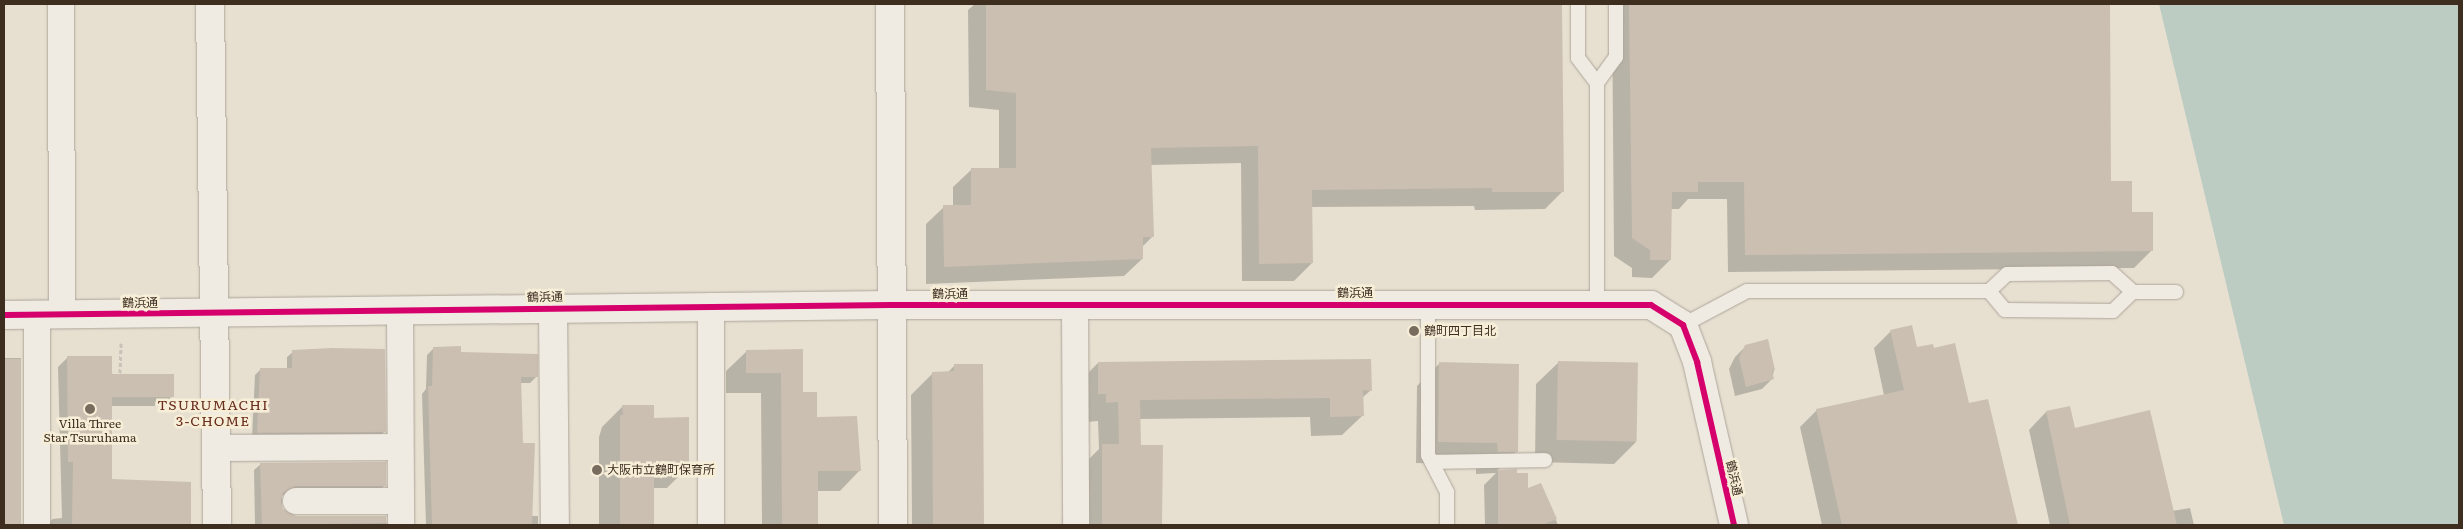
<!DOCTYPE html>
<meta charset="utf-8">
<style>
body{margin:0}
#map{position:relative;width:2463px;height:529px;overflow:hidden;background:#e7e0d1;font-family:Literata,"Noto Sans JP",serif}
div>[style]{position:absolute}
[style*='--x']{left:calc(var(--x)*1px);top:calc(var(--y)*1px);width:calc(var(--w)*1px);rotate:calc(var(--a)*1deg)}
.water>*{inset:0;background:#bcccc2}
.shadow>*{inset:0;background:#0003;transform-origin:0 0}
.building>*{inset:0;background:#cbbfb2;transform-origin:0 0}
.path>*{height:3px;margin-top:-1.5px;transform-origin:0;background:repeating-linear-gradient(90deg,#c8c2b9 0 4px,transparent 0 6.5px)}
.roads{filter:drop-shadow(0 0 1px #ada599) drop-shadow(0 0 1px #ada599)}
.lane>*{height:14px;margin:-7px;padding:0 7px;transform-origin:7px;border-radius:7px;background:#efebe3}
.street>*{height:26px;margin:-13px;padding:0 13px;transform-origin:13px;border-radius:13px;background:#efebe3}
.secondary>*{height:28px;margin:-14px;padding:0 14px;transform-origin:14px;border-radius:14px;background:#efebe3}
.cycleway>*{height:6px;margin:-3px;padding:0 3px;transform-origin:3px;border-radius:3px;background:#d6006c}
.dots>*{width:14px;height:14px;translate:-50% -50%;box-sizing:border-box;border:2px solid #f7eed8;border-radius:50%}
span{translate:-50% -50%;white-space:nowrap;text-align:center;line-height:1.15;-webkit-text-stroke:5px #f7eed8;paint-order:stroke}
.street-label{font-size:12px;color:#3d2e20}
.poi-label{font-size:12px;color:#3d2e20}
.left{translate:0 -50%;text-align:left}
.neighbourhood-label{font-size:14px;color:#6b2e1e;letter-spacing:1px}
.frame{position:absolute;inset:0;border:5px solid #3d2e20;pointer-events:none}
</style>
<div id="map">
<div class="water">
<div style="clip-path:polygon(2159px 4px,2459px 4px,2459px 525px,2284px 525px)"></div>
</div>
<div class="shadow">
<div style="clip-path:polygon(975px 4px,1561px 4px,1563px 191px,1545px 209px,1475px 210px,1474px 206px,1311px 207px,1312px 263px,1294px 281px,1242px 281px,1241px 163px,1150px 165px,1153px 236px,1142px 247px,1142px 259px,1124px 276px,926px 284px,926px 224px,944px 207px,953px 207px,953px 187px,971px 170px,999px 169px,999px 110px,969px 107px,968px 10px)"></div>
<div style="clip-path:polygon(1612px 4px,2109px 4px,2110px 183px,2152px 250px,2134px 268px,1728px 272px,1727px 199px,1688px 199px,1679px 209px,1670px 209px,1670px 260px,1652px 278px,1632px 277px,1632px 268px,1614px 256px)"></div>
<div style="clip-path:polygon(1891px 331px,1916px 348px,1968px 405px,1987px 400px,2017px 525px,1822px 525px,1800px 427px,1817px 410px,1884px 395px,1874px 348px)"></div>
<div style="clip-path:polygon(1746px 346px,1774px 370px,1772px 379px,1762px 389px,1735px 396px,1729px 369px,1735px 357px)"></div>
<div style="clip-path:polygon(434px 348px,537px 376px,530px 383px,520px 383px,522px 444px,531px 516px,538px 516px,538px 525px,426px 525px,422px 394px,426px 389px,427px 355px)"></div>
<div style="clip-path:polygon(801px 350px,802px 393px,816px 418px,860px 470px,840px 491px,817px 491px,817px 525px,762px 525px,761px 393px,726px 393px,726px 371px,747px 351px)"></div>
<div style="clip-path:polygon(293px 352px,384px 432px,379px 437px,252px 438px,255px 375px,261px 369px,287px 369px,287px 357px)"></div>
<div style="clip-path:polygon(68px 357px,172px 396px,162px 406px,111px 406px,111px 480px,189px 483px,189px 525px,46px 525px,53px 519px,62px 518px,58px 367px)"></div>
<div style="left:4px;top:358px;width:17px;height:167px"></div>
<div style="clip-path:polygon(1559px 362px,1636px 442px,1614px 464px,1535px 462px,1536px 384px)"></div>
<div style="clip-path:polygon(1098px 363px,1371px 390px,1362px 398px,1362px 416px,1342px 435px,1311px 436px,1310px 417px,1139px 419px,1140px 446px,1161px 446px,1161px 525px,1082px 525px,1083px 465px,1099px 449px,1098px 421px,1086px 422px,1078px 383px)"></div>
<div style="clip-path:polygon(1440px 363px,1517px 451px,1497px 471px,1516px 471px,1527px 490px,1541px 484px,1558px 525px,1485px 525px,1484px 485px,1496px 473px,1476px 474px,1476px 465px,1416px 463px,1417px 386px)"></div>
<div style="clip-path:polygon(982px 365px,983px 525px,912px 525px,911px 395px,933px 373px,947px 373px,954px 366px)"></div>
<div style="clip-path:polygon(623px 406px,653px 419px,688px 467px,667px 488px,653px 488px,653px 525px,599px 525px,599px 437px,602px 427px)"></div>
<div style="clip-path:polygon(2046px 412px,2074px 430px,2172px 511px,2190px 508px,2194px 525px,2050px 525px,2029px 430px)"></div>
<div style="clip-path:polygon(261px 464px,385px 485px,378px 492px,288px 492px,282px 496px,282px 509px,296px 517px,385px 517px,387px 525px,255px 525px,254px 470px)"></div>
</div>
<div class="building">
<div style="clip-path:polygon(986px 4px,1562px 4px,1564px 192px,1492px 192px,1492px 188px,1312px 190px,1313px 263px,1259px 264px,1258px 146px,1151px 148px,1154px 237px,1143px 237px,1143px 259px,944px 267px,943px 205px,971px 205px,971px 168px,1016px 168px,1016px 93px,986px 90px)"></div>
<div style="clip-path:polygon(1629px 4px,2110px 4px,2111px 181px,2132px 181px,2132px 212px,2153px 212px,2153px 251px,1745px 255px,1744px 182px,1698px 182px,1698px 192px,1672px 192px,1671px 260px,1650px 260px,1650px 250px,1632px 238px)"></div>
<div style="clip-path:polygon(1912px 325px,1917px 347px,1933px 344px,1934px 348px,1955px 343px,1969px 403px,1988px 399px,2018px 525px,1842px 525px,1816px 409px,1904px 390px,1890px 330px)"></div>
<div style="clip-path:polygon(1768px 339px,1775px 370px,1772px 371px,1774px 379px,1746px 387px,1739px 358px,1745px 345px)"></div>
<div style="clip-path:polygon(461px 346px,461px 352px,538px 354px,538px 377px,521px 377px,523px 443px,535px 443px,532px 525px,432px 525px,428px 386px,432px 386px,433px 347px)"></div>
<div style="clip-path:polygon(332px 348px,385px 349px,386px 432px,257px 433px,260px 368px,292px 368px,292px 350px)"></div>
<div style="clip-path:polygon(803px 349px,803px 392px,817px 392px,817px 417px,857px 416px,861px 471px,818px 471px,818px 525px,782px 525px,781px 373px,746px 373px,746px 350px)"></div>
<div style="clip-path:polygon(67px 356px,112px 356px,112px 374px,174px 374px,174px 397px,112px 397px,112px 479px,191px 482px,191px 525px,72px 525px,73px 462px,68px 462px)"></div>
<div style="left:4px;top:359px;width:17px;height:166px"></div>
<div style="clip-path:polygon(1371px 359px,1372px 391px,1363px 390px,1364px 416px,1330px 417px,1330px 398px,1140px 400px,1141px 445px,1163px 445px,1162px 525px,1102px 525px,1102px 444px,1119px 444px,1118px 402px,1106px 403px,1106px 394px,1098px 394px,1098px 362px)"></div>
<div style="left:1558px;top:361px;width:80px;height:79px;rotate:1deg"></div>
<div style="clip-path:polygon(1439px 362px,1519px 364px,1518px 452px,1498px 452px,1497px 443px,1438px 442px)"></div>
<div style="clip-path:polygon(954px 364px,983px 364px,984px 525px,933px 525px,932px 372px,954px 371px)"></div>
<div style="clip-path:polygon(622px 405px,654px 405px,654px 418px,689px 417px,689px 468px,654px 468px,654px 525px,620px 525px,620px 415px,623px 415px)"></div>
<div style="clip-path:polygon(2070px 406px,2075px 428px,2150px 410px,2177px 525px,2070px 525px,2046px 411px)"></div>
<div style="clip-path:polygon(386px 462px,386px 486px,296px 486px,283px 493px,281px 501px,283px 509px,296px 516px,386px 516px,386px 523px,262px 525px,260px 463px)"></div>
<div style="clip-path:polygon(1517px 469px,1517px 473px,1528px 473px,1528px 488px,1541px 483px,1557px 519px,1542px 525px,1498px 525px,1498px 470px)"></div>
</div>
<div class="path">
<div style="--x:120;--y:373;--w:30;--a:-88"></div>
</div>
<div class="roads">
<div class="lane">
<div style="--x:1578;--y:4;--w:54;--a:90"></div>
<div style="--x:1578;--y:58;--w:31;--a:53"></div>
<div style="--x:1597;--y:83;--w:221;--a:90"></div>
<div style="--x:1597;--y:83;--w:32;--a:-54"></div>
<div style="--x:1616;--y:57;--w:53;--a:-90"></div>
<div style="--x:1989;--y:291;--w:25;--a:50"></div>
<div style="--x:2005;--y:310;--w:108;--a:0.5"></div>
<div style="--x:2113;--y:311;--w:28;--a:-44"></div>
<div style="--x:1428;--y:304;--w:151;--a:90"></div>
<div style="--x:1428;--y:455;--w:42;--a:62.8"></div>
<div style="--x:1447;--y:492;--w:33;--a:90"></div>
<div style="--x:1683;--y:325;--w:72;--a:-28"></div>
<div style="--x:1747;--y:291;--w:242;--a:0"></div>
<div style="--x:1989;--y:291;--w:25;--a:-43"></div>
<div style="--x:2007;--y:274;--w:105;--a:-0.5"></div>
<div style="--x:2112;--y:273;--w:28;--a:42"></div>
<div style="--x:2133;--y:292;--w:43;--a:0"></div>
<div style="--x:1432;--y:462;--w:113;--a:-1"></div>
</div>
<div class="street">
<div style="--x:61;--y:4;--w:311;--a:89.8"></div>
<div style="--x:1075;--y:305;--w:220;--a:89.7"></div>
<div style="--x:711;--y:306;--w:219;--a:90"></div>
<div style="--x:400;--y:311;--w:214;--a:89.7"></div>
<div style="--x:37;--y:315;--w:210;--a:90"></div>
<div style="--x:217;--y:448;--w:183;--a:-0.3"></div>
<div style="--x:296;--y:501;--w:105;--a:0"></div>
</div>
<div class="secondary">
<div style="--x:210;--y:4;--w:521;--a:89.23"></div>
<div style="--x:890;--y:4;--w:521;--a:89.67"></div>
<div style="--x:553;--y:308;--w:217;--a:89.5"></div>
<div style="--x:4;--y:315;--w:887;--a:-0.65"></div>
<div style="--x:891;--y:305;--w:760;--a:0"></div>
<div style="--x:1651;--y:305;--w:38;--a:32"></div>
<div style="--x:1683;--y:325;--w:40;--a:69"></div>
<div style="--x:1697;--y:362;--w:167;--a:77.2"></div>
</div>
</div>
<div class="cycleway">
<div style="--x:4;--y:315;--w:887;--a:-0.65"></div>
<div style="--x:891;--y:305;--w:760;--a:0"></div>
<div style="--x:1651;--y:305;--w:38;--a:32"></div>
<div style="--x:1683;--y:325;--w:40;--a:69"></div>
<div style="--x:1697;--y:362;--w:167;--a:77.2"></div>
</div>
<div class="dots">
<div style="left:1414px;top:331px;background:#786c5e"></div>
<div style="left:90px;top:409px;background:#786c5e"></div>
<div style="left:597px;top:470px;background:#786c5e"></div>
</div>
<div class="street-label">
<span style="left:1355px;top:293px">鶴浜通</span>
<span style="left:950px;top:294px">鶴浜通</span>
<span style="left:545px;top:297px;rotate:-1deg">鶴浜通</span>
<span style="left:140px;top:303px">鶴浜通</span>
<span style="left:1734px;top:478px;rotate:77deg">鶴浜通</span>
</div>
<div class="poi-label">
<span class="left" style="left:1424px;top:331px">鶴町四丁目北</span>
<span style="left:90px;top:431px">Villa Three<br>Star Tsuruhama</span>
<span class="left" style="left:607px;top:470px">大阪市立鶴町保育所</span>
</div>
<div class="neighbourhood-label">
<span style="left:213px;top:412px">TSURUMACHI<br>3-CHOME</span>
</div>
<div class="frame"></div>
</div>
